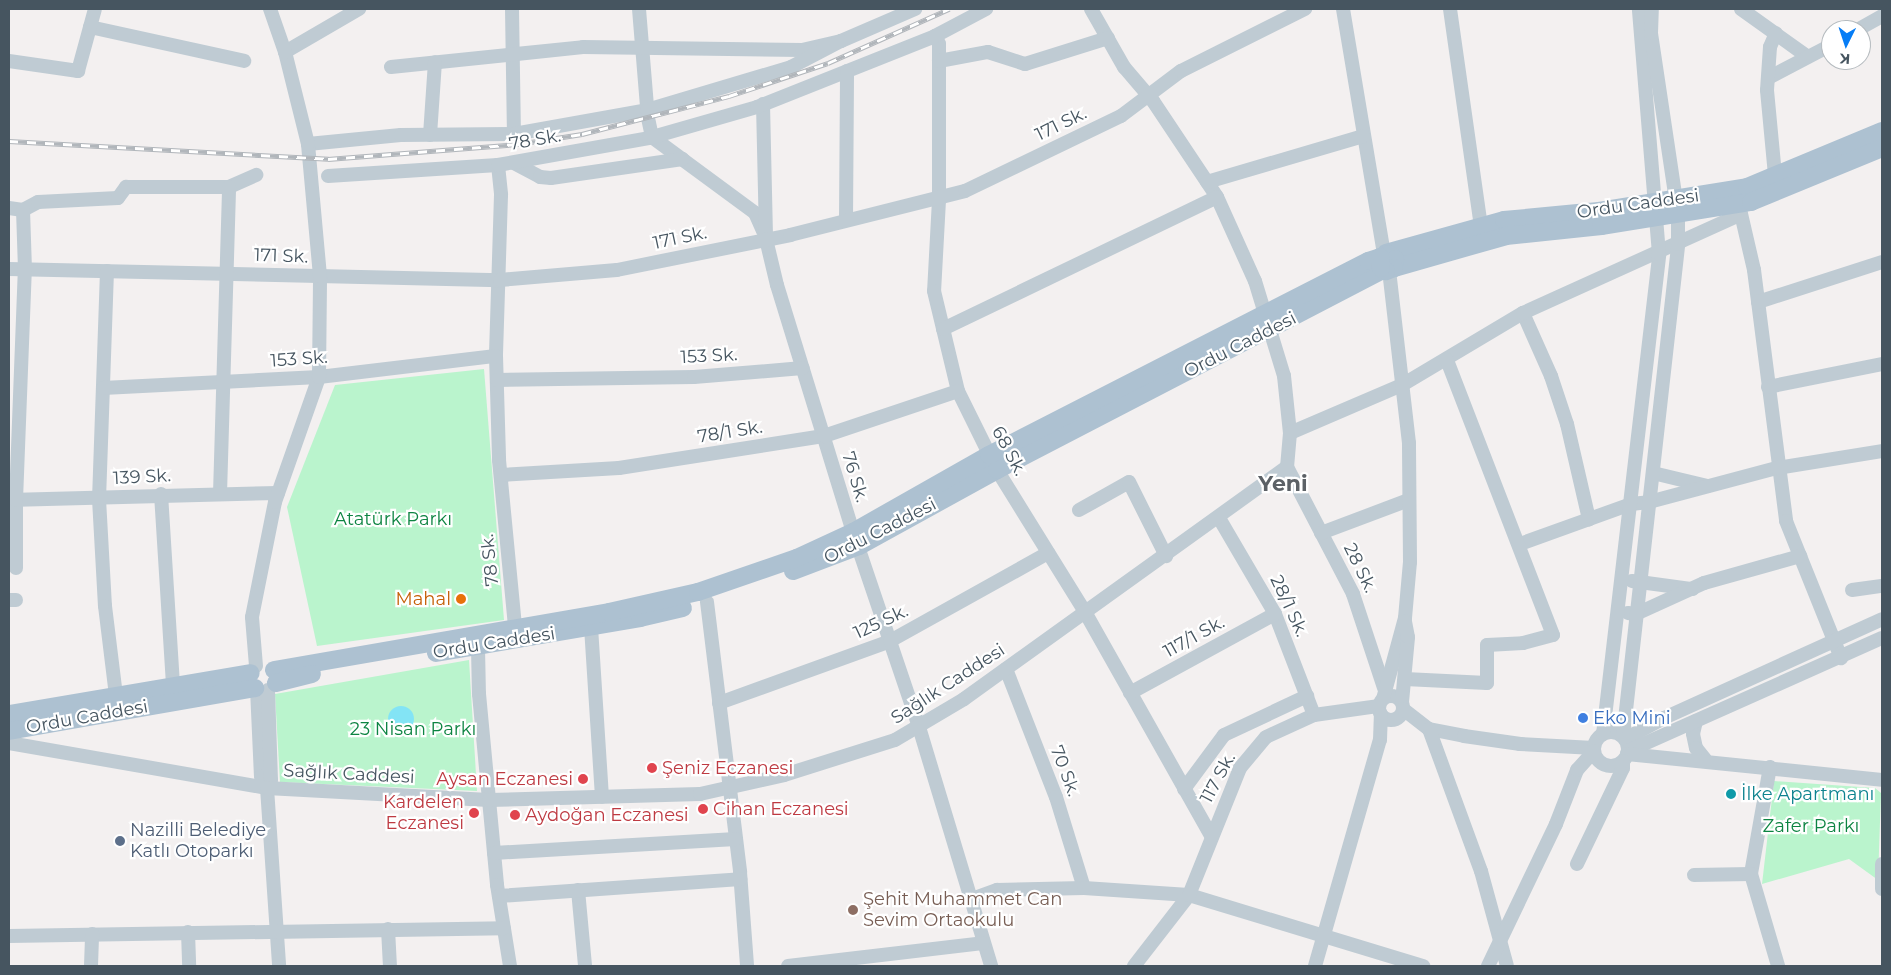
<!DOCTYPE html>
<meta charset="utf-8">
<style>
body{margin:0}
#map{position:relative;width:1891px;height:975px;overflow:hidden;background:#f3f0f0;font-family:Montserrat,sans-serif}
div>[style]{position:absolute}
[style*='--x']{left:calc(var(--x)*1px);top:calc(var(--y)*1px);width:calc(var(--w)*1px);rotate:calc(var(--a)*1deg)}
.green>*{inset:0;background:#baf4cd}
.water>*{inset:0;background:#83e4f5}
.round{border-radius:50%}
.minor>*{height:14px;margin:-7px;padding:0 7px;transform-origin:7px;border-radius:7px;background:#bfcbd3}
.minor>.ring{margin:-7px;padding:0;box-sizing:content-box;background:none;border:14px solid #bfcbd3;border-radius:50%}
.major>*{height:18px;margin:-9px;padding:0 9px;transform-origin:9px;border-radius:9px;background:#adc1d1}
.rail>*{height:5px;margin-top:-2.5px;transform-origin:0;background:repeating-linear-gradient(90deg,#fff 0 9px,#b1b6bb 0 18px);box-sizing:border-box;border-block:1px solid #b1b6bb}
.dots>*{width:14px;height:14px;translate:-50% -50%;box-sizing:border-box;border:2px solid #fff;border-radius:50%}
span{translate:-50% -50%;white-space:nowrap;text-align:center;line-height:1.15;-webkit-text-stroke:4.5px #fff;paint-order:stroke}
.street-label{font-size:18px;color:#465560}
.park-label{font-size:18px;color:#0d8442}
.food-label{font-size:18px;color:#c56008}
.right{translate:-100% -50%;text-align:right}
.shop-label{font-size:18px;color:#366cbe}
.left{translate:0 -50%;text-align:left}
.health-label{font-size:18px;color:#be3a42}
.culture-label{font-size:18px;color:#0d838f}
.service-label{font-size:18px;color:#4e5e75}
.education-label{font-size:18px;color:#785e54}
.district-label{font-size:22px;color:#5c6166;font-weight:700}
.frame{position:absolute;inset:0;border:10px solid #465560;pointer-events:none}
.north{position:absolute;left:1821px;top:20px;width:50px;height:50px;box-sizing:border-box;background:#fff;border:1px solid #b5bbbf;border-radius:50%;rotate:184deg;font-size:14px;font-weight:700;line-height:20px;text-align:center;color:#465560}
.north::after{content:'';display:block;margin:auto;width:18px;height:22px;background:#067df6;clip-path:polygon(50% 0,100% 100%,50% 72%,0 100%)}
</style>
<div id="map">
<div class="green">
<div style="clip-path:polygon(484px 369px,504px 620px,317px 646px,287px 507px,335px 385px)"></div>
<div style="clip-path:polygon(469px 660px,477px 791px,280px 782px,275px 694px)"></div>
<div style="clip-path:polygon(1774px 781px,1875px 788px,1881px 793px,1878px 880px,1849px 859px,1762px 884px)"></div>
</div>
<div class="water">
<div class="round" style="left:388px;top:706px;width:26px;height:26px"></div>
</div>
<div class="minor">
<div style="--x:512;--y:9;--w:125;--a:89.1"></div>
<div style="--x:639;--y:9;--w:109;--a:85.3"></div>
<div style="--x:648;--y:118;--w:19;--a:78"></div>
<div style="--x:652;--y:137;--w:128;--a:36.4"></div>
<div style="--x:755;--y:213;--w:20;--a:66"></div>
<div style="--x:1091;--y:9;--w:67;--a:60.4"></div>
<div style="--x:1124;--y:67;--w:45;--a:49.5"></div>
<div style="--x:1153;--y:101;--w:115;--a:56.3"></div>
<div style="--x:1217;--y:197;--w:92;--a:65.7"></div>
<div style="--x:1255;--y:281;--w:99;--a:73"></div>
<div style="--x:1284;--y:376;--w:57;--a:84"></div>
<div style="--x:1290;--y:433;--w:34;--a:95"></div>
<div style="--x:1343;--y:9;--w:248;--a:80.5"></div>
<div style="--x:1450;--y:9;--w:219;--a:81.9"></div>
<div style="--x:1741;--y:9;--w:82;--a:35.6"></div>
<div style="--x:90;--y:27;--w:158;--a:12.4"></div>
<div style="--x:1857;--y:30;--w:29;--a:-29"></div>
<div style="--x:935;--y:36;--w:9;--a:63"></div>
<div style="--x:939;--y:44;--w:156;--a:90"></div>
<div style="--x:939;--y:200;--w:91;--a:93.1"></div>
<div style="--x:934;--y:291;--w:103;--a:76.5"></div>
<div style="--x:958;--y:391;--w:88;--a:63.7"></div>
<div style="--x:997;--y:470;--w:167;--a:58.2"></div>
<div style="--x:1085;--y:612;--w:258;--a:60.6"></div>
<div style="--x:285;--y:52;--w:86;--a:-30.2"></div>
<div style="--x:9;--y:61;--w:70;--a:8.2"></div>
<div style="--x:78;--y:71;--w:64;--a:-74.7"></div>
<div style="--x:939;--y:61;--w:50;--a:-10.4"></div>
<div style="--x:988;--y:52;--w:39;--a:18"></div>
<div style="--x:1025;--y:64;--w:87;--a:-17.4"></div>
<div style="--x:391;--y:67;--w:193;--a:-5.9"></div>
<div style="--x:583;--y:47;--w:219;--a:0.8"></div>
<div style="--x:802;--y:50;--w:40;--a:-13"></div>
<div style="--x:841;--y:41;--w:81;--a:-23.4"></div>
<div style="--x:1768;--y:78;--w:71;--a:-27.6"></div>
<div style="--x:763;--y:104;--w:135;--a:88.7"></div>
<div style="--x:766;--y:239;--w:47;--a:76.6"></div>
<div style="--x:777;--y:285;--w:258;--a:72.9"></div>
<div style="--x:853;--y:532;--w:206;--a:71.3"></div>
<div style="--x:919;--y:727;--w:250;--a:73.2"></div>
<div style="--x:430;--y:135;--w:73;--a:-86.1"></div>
<div style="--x:308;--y:144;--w:93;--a:-5.5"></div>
<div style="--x:401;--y:135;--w:113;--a:-0.5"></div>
<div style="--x:514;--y:134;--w:135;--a:-10.2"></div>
<div style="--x:647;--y:110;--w:150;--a:-16.6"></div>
<div style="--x:791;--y:67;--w:56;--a:-27.5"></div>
<div style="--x:514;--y:163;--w:30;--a:28"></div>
<div style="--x:540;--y:177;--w:11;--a:5"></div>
<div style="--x:551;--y:178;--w:133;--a:-8.2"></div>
<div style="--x:498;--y:165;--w:30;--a:84"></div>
<div style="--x:501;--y:195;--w:161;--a:91.8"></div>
<div style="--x:496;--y:356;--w:104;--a:88.3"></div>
<div style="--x:499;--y:460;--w:168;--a:84.5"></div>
<div style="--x:1775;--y:175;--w:85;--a:-95.4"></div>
<div style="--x:1767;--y:90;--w:43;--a:-86"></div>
<div style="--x:1770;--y:47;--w:15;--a:-67"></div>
<div style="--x:328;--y:176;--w:170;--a:-3.7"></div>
<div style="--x:498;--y:165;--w:153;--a:-10.1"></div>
<div style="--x:649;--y:138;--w:112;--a:-16"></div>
<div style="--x:757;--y:107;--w:192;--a:-21.7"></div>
<div style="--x:935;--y:36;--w:58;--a:-27.9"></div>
<div style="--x:1207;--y:182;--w:163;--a:-16.4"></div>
<div style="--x:1739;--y:205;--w:67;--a:77"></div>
<div style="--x:1754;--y:270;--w:253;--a:82.7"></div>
<div style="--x:1786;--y:521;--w:148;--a:68.1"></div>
<div style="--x:9;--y:208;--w:14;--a:8"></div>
<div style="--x:23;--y:210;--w:17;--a:-28"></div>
<div style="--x:38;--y:202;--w:80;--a:-2.9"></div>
<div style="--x:118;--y:198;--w:14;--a:-54"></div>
<div style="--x:126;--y:187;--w:103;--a:0"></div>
<div style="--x:229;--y:187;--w:30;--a:-24"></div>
<div style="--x:846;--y:220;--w:149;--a:-89.6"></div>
<div style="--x:9;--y:269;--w:491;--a:1.3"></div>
<div style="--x:500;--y:280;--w:117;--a:-4.9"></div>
<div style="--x:617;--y:270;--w:177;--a:-11.4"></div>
<div style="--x:790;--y:235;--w:180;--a:-14.1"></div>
<div style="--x:965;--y:191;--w:173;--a:-25.7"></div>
<div style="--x:1121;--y:116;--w:75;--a:-36.9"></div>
<div style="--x:1181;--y:71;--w:139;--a:-26.6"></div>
<div style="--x:107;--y:271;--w:228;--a:92"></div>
<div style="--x:99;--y:499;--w:107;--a:86.8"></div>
<div style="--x:105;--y:606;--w:90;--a:83"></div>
<div style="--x:1758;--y:302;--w:130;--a:-17.9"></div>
<div style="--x:1523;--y:313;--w:69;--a:66"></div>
<div style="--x:1551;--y:376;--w:51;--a:71.6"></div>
<div style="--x:1567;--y:424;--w:98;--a:77"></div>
<div style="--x:943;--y:329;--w:304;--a:-25.7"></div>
<div style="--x:497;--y:380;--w:197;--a:-0.9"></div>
<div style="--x:694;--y:377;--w:109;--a:-4.7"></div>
<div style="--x:1768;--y:387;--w:116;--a:-11.4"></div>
<div style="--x:103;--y:388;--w:216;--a:-2.9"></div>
<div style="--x:319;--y:377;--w:178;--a:-6.8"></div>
<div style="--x:1290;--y:433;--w:122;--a:-23.2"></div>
<div style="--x:1402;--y:385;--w:141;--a:-30.8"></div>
<div style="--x:1523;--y:313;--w:239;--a:-24.4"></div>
<div style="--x:1287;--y:467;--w:143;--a:62.5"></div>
<div style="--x:1353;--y:594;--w:99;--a:71.7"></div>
<div style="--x:1653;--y:473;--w:56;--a:13.5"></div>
<div style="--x:501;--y:475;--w:118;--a:-3.4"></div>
<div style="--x:619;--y:468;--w:207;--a:-8.9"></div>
<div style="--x:824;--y:436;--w:141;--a:-18.6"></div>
<div style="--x:161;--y:494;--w:192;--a:86.4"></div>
<div style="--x:220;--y:494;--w:307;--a:-88.3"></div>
<div style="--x:9;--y:500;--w:269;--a:-1.5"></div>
<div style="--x:1079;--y:510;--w:57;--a:-29.2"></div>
<div style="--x:1129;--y:482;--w:83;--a:63.4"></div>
<div style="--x:1219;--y:518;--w:111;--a:59.7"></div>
<div style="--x:1275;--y:614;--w:108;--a:68.9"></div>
<div style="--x:1321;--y:533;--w:94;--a:-20.6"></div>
<div style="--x:1520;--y:544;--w:118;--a:-19.8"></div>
<div style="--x:1631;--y:504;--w:18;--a:-6"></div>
<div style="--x:1649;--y:502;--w:132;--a:-14.9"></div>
<div style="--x:1777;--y:468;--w:106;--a:-9.2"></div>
<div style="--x:16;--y:568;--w:68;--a:-90"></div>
<div style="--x:16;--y:500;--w:230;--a:-87.8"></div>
<div style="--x:25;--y:270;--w:60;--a:-91.9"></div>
<div style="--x:1632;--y:581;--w:61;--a:7.6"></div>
<div style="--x:1852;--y:590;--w:30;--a:-8"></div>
<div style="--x:9;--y:600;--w:7;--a:0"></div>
<div style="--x:707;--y:602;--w:272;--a:83"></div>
<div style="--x:740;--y:872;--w:94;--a:85.7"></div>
<div style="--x:1628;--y:613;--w:8;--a:7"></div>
<div style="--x:1636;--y:614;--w:75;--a:-24.5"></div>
<div style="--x:1704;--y:583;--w:100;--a:-15.7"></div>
<div style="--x:591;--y:627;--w:170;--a:86.3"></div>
<div style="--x:474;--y:637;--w:12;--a:70"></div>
<div style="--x:478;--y:648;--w:46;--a:88.8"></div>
<div style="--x:479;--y:694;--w:192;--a:84.6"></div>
<div style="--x:497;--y:885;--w:82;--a:80.9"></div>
<div style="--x:256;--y:666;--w:49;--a:-94.7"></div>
<div style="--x:252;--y:617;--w:117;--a:-78.7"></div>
<div style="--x:275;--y:502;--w:133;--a:-70.6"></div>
<div style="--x:319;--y:377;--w:101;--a:-89.4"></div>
<div style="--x:320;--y:276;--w:133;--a:-95.2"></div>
<div style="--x:308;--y:144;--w:95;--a:-104"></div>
<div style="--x:285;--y:52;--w:46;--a:-109.2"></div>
<div style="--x:1006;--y:669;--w:137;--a:68.7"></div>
<div style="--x:1056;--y:797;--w:95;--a:72.9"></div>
<div style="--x:1405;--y:679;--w:82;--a:2.8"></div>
<div style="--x:1487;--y:683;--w:38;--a:-90"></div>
<div style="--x:1487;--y:645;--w:36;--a:-3"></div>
<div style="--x:1523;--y:643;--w:31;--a:-15"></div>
<div style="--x:1553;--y:635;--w:295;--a:-111.1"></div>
<div style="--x:257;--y:689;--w:87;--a:87.4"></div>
<div style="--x:261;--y:776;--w:6;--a:59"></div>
<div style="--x:268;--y:690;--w:90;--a:88.1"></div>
<div style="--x:271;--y:780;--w:9;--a:117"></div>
<div style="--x:267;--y:788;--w:178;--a:86.1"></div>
<div style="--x:1130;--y:693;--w:165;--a:-28.6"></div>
<div class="ring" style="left:1379px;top:696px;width:10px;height:10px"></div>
<div style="--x:1383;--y:699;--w:84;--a:-74.8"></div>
<div style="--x:1405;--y:618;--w:56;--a:-84.9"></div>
<div style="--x:1410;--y:562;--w:119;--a:-90.5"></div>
<div style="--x:1409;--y:443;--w:174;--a:-96.6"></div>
<div style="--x:1402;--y:702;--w:65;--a:-84.7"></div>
<div style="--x:1408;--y:637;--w:16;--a:-101"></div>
<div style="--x:719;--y:703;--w:182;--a:-19.9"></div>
<div style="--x:890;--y:641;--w:181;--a:-29.1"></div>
<div style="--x:1403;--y:709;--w:33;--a:38"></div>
<div style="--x:1429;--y:729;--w:36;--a:11"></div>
<div style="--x:1464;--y:736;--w:57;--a:8.1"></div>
<div style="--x:1520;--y:744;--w:74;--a:3.1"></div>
<div style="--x:1696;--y:721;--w:13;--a:103"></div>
<div style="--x:1693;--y:734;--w:14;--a:78"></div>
<div style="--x:1696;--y:748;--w:14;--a:51"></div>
<div style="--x:1429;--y:729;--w:151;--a:69.9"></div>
<div style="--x:1481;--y:871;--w:98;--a:74.7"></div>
<div class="ring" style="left:1594px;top:732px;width:20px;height:20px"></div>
<div style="--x:1603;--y:734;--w:483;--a:-83.3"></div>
<div style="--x:1659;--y:254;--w:246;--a:-94.7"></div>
<div style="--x:1623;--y:737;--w:496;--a:-83.6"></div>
<div style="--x:1678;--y:244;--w:30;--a:-90"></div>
<div style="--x:1678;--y:214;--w:183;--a:-98.5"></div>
<div style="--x:1651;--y:33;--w:24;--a:-88"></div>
<div style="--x:1625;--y:739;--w:44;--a:-28.3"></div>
<div style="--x:1664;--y:718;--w:239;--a:-24.4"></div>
<div style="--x:9;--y:743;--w:262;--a:9.9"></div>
<div style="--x:267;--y:788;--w:222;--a:3.1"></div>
<div style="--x:489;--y:800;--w:211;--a:-1.6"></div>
<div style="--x:700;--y:794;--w:86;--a:-12.7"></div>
<div style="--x:784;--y:775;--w:116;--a:-17.5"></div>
<div style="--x:895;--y:740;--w:80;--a:-30.7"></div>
<div style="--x:964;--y:699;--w:398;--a:-35.7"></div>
<div style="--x:1628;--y:751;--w:278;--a:-24"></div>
<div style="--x:1627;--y:754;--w:256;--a:5.8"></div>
<div style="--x:1770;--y:767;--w:109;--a:100.1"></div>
<div style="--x:1751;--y:874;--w:96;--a:73.6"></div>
<div style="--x:1184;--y:789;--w:67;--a:-53.5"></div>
<div style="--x:1224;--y:735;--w:92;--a:-25.2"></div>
<div style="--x:494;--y:853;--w:242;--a:-3.3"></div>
<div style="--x:1577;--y:864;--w:106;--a:-64.4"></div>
<div style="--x:1623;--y:768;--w:7;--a:-90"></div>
<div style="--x:1882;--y:864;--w:25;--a:90"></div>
<div style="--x:1694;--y:875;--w:57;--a:-1"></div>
<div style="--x:578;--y:890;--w:76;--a:84.7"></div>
<div style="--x:499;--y:896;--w:242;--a:-4"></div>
<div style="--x:969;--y:900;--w:30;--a:-20"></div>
<div style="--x:997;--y:890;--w:87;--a:-1.3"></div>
<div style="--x:1084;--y:888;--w:105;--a:3.8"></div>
<div style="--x:1189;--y:895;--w:245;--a:16.9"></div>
<div style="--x:388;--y:929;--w:37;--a:87"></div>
<div style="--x:188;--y:932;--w:34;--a:88"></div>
<div style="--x:9;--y:936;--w:495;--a:-0.9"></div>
<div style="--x:91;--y:966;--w:32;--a:-88"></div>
<div style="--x:788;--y:966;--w:196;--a:-6.7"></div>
<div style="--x:1134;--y:966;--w:90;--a:-52.2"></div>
<div style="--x:1189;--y:895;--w:137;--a:-68.1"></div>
<div style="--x:1240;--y:768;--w:40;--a:-50"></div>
<div style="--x:1266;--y:737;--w:53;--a:-24.6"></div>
<div style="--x:1314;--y:715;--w:66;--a:-7.9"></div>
<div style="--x:1315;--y:966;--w:235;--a:-74"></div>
<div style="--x:1380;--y:740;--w:26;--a:-88"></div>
<div style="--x:1488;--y:966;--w:157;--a:-64.4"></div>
<div style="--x:1556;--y:824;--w:58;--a:-68.7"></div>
<div style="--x:1577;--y:770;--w:25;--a:-48"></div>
</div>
<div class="major">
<div style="--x:1386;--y:253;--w:123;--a:-15.6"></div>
<div style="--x:1504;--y:220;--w:95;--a:-5.4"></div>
<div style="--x:1599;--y:211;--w:150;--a:-9.2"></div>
<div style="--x:1747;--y:187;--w:146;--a:-22.5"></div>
<div style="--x:1394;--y:268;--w:116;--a:-15.9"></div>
<div style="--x:1506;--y:236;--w:96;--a:-6"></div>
<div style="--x:1601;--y:226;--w:152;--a:-9.1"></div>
<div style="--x:1751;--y:202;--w:142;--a:-22.4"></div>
<div style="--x:793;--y:571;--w:71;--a:-20.7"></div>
<div style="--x:859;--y:546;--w:158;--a:-28.8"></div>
<div style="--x:997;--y:470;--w:435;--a:-27.4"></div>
<div style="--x:436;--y:653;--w:207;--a:-9.7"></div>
<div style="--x:640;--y:618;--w:44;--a:-13.1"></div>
<div style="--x:274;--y:670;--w:340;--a:-9.8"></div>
<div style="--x:609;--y:612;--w:91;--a:-12.7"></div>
<div style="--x:698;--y:592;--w:105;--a:-19"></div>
<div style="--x:797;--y:558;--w:62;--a:-24.9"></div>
<div style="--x:853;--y:532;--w:156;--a:-29.5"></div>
<div style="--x:989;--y:455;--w:426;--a:-27.1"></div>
<div style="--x:1368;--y:261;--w:22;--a:-18"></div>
<div style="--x:1389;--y:254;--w:8;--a:40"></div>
<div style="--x:1395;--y:259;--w:9;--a:96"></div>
<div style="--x:1394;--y:268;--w:9;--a:159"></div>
<div style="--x:1386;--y:271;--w:6;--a:-149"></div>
<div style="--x:1381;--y:268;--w:11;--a:-95"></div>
<div style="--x:276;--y:683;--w:37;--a:-14"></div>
<div style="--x:9;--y:714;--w:245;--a:-9.6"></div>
<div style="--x:9;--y:731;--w:250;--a:-9.9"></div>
</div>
<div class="rail">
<div style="--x:9;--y:141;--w:320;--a:3.2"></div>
<div style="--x:328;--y:159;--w:191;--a:-4.5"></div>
<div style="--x:518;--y:144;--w:65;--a:-8.9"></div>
<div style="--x:582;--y:134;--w:152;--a:-14.5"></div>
<div style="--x:729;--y:96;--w:104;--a:-18.4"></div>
<div style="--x:828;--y:63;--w:133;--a:-24.1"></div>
</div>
<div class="dots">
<div style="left:461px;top:599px;background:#e8710a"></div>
<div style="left:1583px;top:718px;background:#3f7fe0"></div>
<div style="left:652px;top:768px;background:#e0444e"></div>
<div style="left:583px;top:779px;background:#e0444e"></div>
<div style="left:1731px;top:794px;background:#0f9aa8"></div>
<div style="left:703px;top:809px;background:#e0444e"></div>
<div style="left:474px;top:813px;background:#e0444e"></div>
<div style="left:515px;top:815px;background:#e0444e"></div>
<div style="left:120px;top:841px;background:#5c6f8a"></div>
<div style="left:853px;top:910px;background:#8d6e63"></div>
</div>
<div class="street-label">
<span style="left:1061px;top:124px;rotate:-26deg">171 Sk.</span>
<span style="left:535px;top:140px;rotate:-10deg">78 Sk.</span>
<span style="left:1638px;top:204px;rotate:-8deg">Ordu Caddesi</span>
<span style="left:680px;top:238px;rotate:-12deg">171 Sk.</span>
<span style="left:281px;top:256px;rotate:2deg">171 Sk.</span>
<span style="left:1240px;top:345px;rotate:-27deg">Ordu Caddesi</span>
<span style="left:709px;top:356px;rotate:-3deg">153 Sk.</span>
<span style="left:299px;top:359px;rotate:-4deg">153 Sk.</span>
<span style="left:730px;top:432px;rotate:-9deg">78/1 Sk.</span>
<span style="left:1009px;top:451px;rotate:62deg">68 Sk.</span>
<span style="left:142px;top:477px;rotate:-3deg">139 Sk.</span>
<span style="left:855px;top:477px;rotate:73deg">76 Sk.</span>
<span style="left:880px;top:531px;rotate:-27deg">Ordu Caddesi</span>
<span style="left:490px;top:560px;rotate:-96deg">78 Sk.</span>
<span style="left:1360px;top:568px;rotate:64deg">28 Sk.</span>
<span style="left:1289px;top:606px;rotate:65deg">28/1 Sk.</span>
<span style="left:881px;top:622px;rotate:-25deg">125 Sk.</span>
<span style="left:1194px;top:637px;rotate:-29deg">117/1 Sk.</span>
<span style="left:494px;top:643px;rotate:-9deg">Ordu Caddesi</span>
<span style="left:948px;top:684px;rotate:-33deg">Sağlık Caddesi</span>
<span style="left:87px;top:717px;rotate:-10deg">Ordu Caddesi</span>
<span style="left:1065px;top:771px;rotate:69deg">70 Sk.</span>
<span style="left:349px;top:774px;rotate:3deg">Sağlık Caddesi</span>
<span style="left:1218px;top:778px;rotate:-62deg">117 Sk.</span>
</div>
<div class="park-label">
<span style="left:393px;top:519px">Atatürk Parkı</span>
<span style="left:413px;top:729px">23 Nisan Parkı</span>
<span style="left:1811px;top:826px">Zafer Parkı</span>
</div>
<div class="food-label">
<span class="right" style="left:451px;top:599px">Mahal</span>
</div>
<div class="shop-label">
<span class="left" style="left:1593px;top:718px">Eko Mini</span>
</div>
<div class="health-label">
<span class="left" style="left:662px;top:768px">Şeniz Eczanesi</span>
<span class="right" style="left:573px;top:779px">Aysan Eczanesi</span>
<span class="right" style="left:464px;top:813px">Kardelen<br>Eczanesi</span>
<span class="left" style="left:713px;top:809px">Cihan Eczanesi</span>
<span class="left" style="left:525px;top:815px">Aydoğan Eczanesi</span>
</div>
<div class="culture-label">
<span class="left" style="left:1741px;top:794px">İlke Apartmanı</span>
</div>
<div class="service-label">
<span class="left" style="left:130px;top:841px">Nazilli Belediye<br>Katlı Otoparkı</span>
</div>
<div class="education-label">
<span class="left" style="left:863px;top:910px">Şehit Muhammet Can<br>Sevim Ortaokulu</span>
</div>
<div class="district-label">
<span style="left:1283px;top:484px">Yeni</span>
</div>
<div class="frame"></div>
<div class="north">K</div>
</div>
